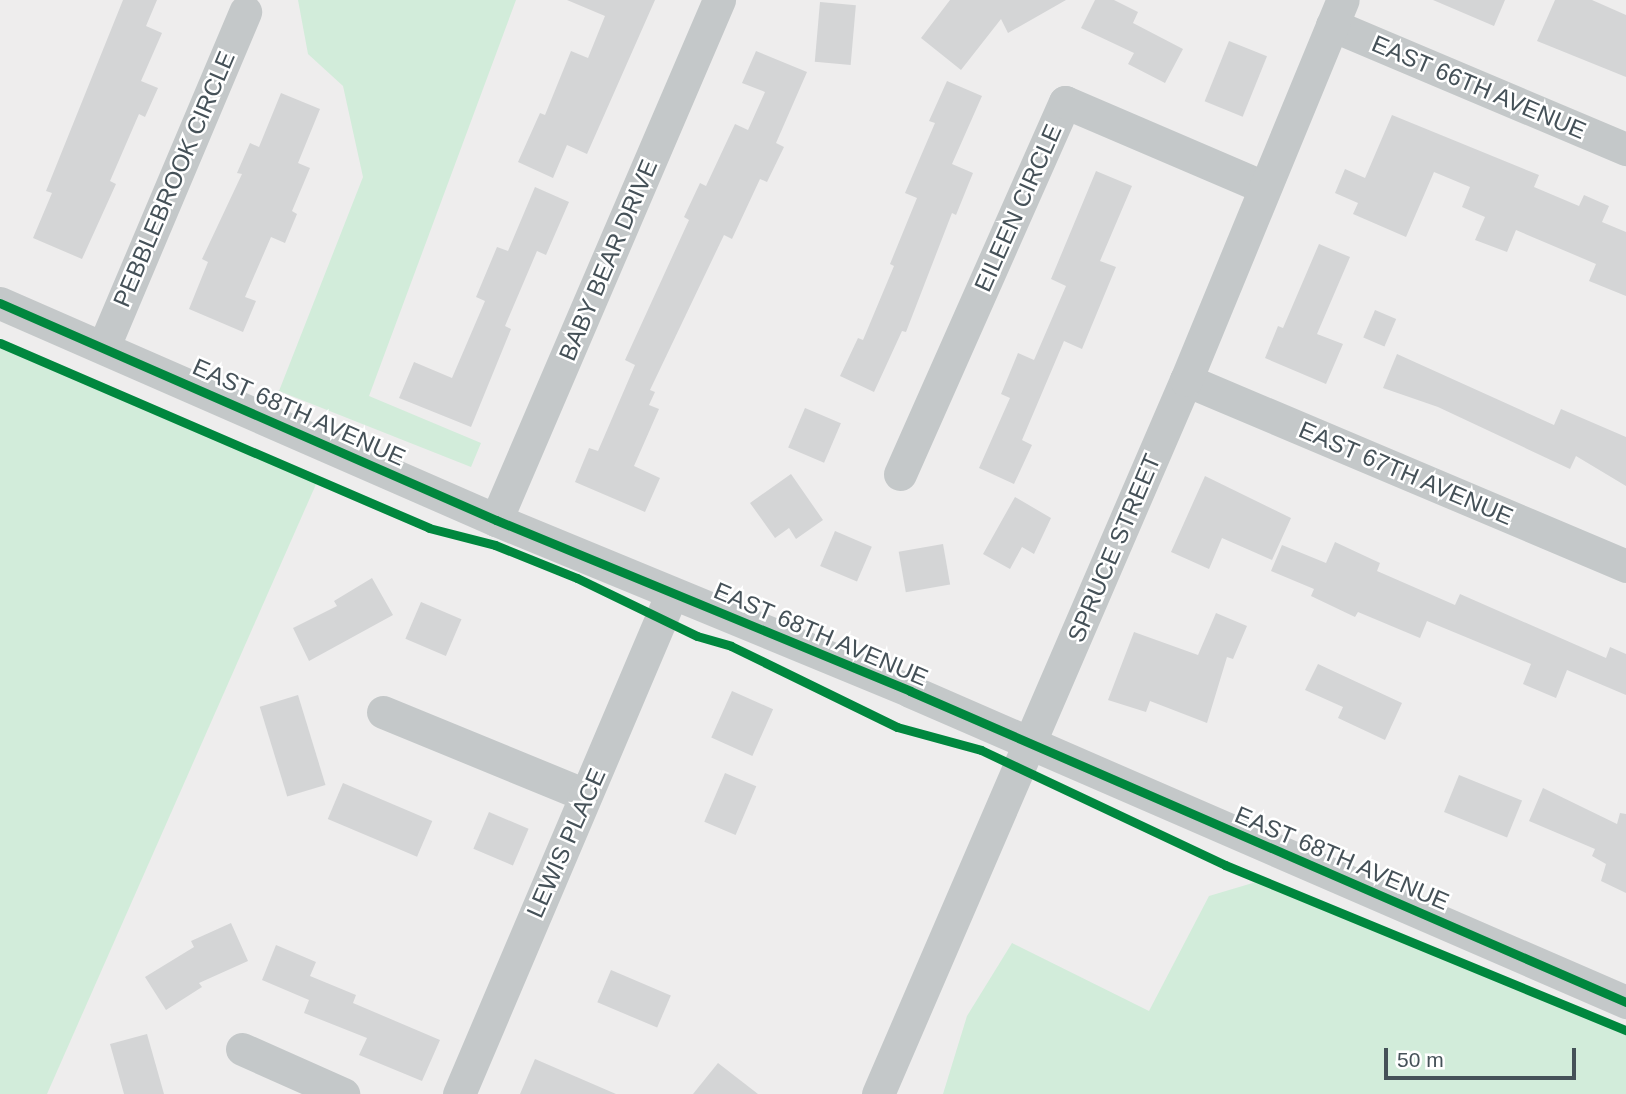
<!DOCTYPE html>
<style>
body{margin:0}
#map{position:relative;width:1626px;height:1094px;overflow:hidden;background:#eeeded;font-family:Arial,sans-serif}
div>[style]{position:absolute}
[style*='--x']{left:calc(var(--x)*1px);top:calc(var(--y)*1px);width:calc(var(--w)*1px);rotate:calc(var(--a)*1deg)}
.green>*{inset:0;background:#d2ecda}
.building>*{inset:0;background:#d4d5d6;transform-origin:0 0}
.minor>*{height:33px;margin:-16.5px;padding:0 16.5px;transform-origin:16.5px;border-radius:16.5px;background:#c4c8c9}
.cycleway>*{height:9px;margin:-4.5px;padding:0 4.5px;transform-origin:4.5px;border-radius:4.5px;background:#00873e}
span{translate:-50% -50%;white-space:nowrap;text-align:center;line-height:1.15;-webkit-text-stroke:5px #fff;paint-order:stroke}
.street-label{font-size:24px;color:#455158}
.scale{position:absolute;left:1384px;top:1048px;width:192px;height:32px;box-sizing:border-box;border:4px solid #455158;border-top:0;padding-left:9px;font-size:21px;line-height:24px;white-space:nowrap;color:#455158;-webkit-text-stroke:5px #fff;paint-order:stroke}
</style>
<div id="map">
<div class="green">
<div style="clip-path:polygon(298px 0,516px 0,369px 396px,481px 443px,471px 467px,279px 391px,363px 177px,343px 86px,308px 54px)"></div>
<div style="clip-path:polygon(0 346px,317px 482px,47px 1094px,0 1094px)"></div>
<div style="clip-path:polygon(1256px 882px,1626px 1032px,1626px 1094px,943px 1094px,967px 1016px,1012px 943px,1149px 1011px,1209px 896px)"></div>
</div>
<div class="building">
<div style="clip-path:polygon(123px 0,157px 0,146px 26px,162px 33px,141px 81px,158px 88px,145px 117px,139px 114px,110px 181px,116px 184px,82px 259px,33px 238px,52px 193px,46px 191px)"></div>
<div style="clip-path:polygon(567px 0,655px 0,587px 154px,567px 145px,553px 178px,518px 162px,540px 113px,545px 115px,571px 51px,588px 58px,605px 16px)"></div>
<div style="clip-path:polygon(950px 0,1066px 0,1008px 33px,1001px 19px,961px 70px,921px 38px)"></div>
<div style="clip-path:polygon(1095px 0,1114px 0,1138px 12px,1133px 23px,1183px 49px,1165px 83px,1128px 64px,1134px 53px,1081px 28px)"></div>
<div style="clip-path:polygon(1433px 0,1505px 0,1494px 26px)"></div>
<div style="clip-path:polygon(1555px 0,1592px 0,1626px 15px,1626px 77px,1537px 41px)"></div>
<div style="left:820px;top:2px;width:36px;height:60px;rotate:5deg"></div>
<div style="left:1229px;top:41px;width:41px;height:65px;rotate:22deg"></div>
<div style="clip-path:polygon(756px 51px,807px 72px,776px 143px,784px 147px,767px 182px,760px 179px,732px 239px,724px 235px,650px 390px,655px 392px,649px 405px,659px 409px,634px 466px,660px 478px,645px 512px,575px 482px,589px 448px,598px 451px,635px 365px,625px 360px,689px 220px,684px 217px,700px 183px,706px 186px,735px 124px,748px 130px,765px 92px,742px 83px)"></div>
<div style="clip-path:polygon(947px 81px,982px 96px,952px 164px,973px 173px,956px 215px,952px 213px,906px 332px,902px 331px,874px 392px,840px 376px,858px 338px,863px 340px,894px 266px,890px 264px,917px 198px,905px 193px,935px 123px,929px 121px)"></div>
<div style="clip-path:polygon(281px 93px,320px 109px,298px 163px,310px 168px,292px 211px,297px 214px,285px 243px,271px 237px,245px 297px,256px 301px,243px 332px,189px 309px,208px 262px,202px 259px,242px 174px,237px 173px,250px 143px,259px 147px)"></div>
<div style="clip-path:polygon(1392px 115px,1539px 175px,1534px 187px,1579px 206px,1584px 195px,1609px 206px,1602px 222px,1626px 232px,1626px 296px,1589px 281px,1596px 264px,1516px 230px,1507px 252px,1475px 240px,1485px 217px,1462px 207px,1470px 187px,1434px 172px,1406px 237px,1353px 214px,1358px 203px,1335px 193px,1345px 169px,1365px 178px)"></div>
<div style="clip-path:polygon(1096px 171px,1132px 186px,1100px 261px,1116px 267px,1082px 349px,1064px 341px,1022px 440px,1032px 445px,1014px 484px,979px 468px,1010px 398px,1001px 394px,1018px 353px,1034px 360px,1066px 286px,1051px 279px)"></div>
<div style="clip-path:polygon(535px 187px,569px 202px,546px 255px,537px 251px,505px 326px,511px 329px,471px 427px,399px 398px,414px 362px,452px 378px,485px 301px,476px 297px,497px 247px,508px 251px)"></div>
<div style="clip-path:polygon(1319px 244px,1350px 257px,1317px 334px,1343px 344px,1326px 384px,1265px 358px,1278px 326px,1283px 328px)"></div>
<div style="left:1375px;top:310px;width:23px;height:30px;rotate:23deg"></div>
<div style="clip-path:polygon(1397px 354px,1554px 425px,1561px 409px,1626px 437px,1626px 486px,1576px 456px,1570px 469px,1438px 407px,1383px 388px)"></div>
<div style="left:805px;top:408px;width:39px;height:43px;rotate:23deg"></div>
<div style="clip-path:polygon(791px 474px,823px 520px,796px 539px,789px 528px,775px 538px,750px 503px)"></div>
<div style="clip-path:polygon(1205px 476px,1291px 518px,1272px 560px,1222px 538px,1209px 569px,1171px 552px)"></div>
<div style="clip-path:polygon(1015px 497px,1051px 518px,1034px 554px,1022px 547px,1010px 569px,983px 554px)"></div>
<div style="left:835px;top:531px;width:40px;height:38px;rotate:23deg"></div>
<div style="clip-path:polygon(1335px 542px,1380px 563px,1377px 571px,1455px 605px,1460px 594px,1606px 658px,1610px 647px,1626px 654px,1626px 695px,1567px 670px,1556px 698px,1523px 684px,1531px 664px,1427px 621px,1420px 638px,1358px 612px,1355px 617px,1311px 596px,1314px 589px,1271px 571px,1282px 545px,1326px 563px)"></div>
<div style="left:943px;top:544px;width:41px;height:45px;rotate:80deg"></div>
<div style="clip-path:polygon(372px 578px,393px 615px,309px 661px,293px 628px,337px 606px,334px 601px)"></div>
<div style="left:421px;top:602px;width:44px;height:40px;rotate:23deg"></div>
<div style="clip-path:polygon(1216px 613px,1247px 626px,1233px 659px,1227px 657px,1207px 723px,1150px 701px,1146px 712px,1108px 700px,1134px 632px,1198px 655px)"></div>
<div style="clip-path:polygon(1318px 664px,1402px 703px,1385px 740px,1338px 718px,1343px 707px,1305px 690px)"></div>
<div style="left:732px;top:691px;width:45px;height:51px;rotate:24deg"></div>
<div style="left:298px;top:695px;width:94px;height:40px;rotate:73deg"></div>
<div style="left:725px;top:773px;width:34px;height:53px;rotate:23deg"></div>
<div style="left:1459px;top:775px;width:68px;height:40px;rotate:22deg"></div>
<div style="left:343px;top:783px;width:97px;height:39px;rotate:23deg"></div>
<div style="clip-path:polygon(1543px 788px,1617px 824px,1620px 813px,1626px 814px,1626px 893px,1601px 881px,1606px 864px,1592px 856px,1595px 849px,1529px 821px)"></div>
<div style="left:489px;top:812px;width:43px;height:40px;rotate:23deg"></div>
<div style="clip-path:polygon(231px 923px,248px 961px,199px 983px,202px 987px,166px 1010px,145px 977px,194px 947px,191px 941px)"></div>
<div style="clip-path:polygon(276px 945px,316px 962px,310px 976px,356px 995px,353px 1003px,440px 1040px,422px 1081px,359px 1055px,367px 1038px,304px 1013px,309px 1000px,262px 980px)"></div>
<div style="left:611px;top:970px;width:65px;height:35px;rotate:23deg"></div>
<div style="clip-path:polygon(147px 1034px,164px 1094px,124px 1094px,110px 1044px)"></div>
<div style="clip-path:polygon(535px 1059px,616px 1094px,520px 1094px)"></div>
<div style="clip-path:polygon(718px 1063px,758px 1094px,693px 1094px)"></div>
</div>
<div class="minor">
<div style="--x:1332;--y:25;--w:319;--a:22.9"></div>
<div style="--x:0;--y:303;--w:541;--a:23.63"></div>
<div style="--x:496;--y:520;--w:448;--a:22.4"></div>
<div style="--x:910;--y:691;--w:781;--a:23.48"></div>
<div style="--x:104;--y:346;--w:363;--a:-67.1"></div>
<div style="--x:1186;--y:380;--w:478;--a:22.9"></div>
<div style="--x:900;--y:474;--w:407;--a:-66.1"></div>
<div style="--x:1065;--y:102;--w:215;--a:23.2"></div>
<div style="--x:496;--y:520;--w:566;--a:-66.79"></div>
<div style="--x:383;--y:712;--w:218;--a:22.3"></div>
<div style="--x:242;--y:1049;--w:111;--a:24"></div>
<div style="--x:459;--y:1094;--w:544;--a:-66.97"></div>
<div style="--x:878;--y:1094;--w:778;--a:-66.67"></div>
<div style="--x:1186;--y:380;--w:411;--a:-67.6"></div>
</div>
<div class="cycleway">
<div style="--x:0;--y:303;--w:541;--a:23.63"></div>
<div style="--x:496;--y:520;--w:448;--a:22.4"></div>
<div style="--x:910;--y:691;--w:781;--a:23.48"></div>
<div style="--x:0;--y:343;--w:467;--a:23.3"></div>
<div style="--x:429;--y:528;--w:68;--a:14.4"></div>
<div style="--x:495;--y:545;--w:88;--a:21.9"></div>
<div style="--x:577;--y:578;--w:133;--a:25.8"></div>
<div style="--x:697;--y:636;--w:35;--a:16"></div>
<div style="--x:731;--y:646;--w:185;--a:26"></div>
<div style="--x:897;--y:727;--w:87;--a:15.3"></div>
<div style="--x:981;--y:750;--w:270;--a:25.2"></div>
<div style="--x:1225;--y:865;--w:434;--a:22.4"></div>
</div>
<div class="street-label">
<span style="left:1479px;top:87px;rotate:23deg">EAST 66TH AVENUE</span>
<span style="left:174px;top:179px;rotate:-67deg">PEBBLEBROOK CIRCLE</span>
<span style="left:1018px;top:208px;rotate:-66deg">EILEEN CIRCLE</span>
<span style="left:608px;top:260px;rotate:-67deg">BABY BEAR DRIVE</span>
<span style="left:299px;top:412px;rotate:24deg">EAST 68TH AVENUE</span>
<span style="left:1406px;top:473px;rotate:23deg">EAST 67TH AVENUE</span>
<span style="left:1114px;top:548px;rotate:-67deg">SPRUCE STREET</span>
<span style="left:821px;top:634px;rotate:23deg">EAST 68TH AVENUE</span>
<span style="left:566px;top:843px;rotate:-66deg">LEWIS PLACE</span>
<span style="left:1342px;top:858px;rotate:23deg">EAST 68TH AVENUE</span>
</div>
<div class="scale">50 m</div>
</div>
